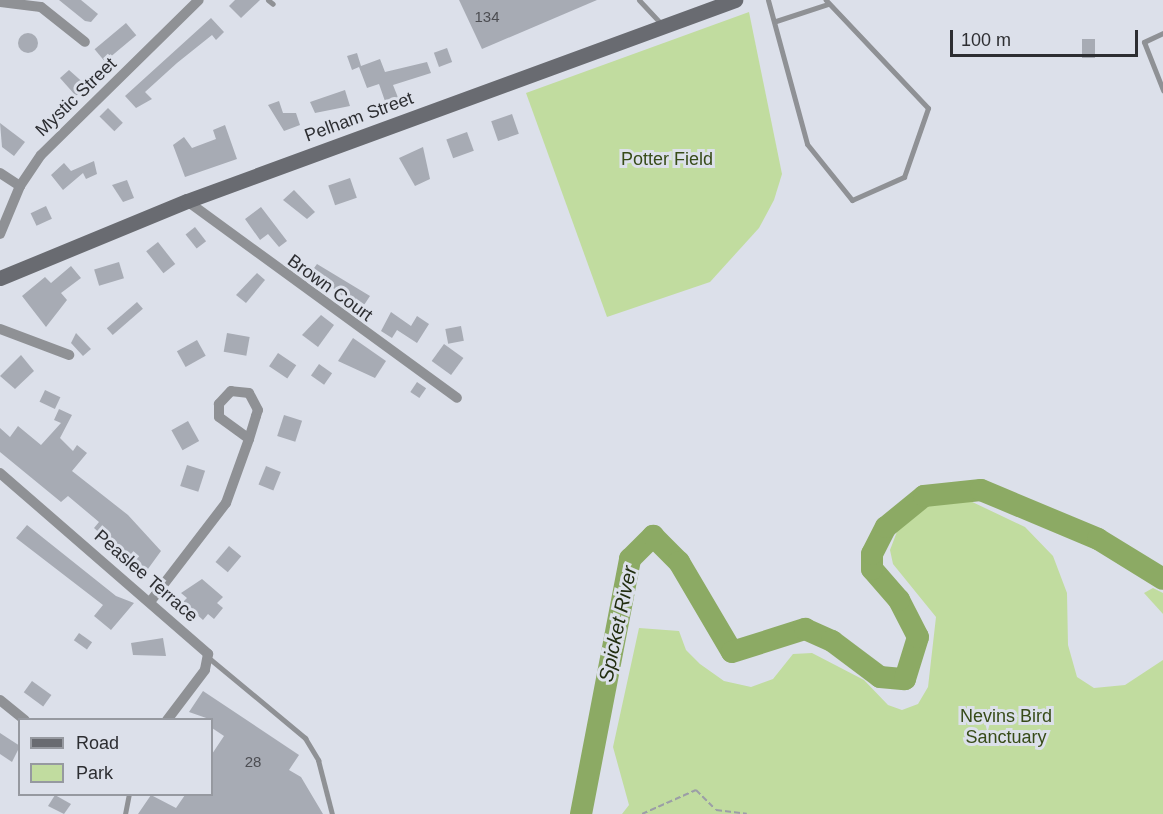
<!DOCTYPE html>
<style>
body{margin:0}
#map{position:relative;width:1163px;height:814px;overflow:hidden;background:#dce0ea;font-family:Helvetica,sans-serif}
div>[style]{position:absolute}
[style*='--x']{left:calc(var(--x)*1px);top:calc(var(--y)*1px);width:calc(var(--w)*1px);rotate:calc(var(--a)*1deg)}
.green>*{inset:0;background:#c1dc9f}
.river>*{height:22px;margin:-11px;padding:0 11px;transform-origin:11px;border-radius:11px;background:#8caa64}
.building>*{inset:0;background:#a7abb4;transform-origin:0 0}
.round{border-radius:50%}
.path>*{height:2px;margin-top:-1px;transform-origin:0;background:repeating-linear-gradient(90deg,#9b9ea6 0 6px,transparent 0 9px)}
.lane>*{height:5px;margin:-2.5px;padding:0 2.5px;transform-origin:2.5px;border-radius:2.5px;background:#8f9195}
.street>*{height:10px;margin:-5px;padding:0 5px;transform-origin:5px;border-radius:5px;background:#8f9195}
.secondary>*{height:15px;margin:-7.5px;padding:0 7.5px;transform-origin:7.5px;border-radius:7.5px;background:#696b71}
span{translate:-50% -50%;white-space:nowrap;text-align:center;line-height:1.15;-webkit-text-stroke:6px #dce0ea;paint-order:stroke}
.number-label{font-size:15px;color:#4c4d52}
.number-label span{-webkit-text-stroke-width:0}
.street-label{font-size:18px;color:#2d2e32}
.park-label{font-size:18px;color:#374b18}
.water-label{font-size:20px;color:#222e10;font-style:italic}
.legend{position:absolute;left:18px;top:718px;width:195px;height:78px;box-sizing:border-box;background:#dce0ea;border:2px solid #9699a0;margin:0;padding:8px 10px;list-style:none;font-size:18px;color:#2d2e32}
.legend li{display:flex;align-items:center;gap:12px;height:30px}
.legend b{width:30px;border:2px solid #9699a0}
.scale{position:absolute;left:950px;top:30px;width:188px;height:27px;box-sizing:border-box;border:3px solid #2d2e32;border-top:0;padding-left:8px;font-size:18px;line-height:21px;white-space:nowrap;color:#2d2e32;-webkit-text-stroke:4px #dce0ea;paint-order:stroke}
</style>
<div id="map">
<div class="green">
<div style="clip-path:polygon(749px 12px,782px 174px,774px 200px,759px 228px,710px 282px,607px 317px,526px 93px)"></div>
<div style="clip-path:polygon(966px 499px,1025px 527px,1053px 556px,1067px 593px,1068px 645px,1077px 677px,1094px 688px,1125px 685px,1163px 660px,1163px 814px,622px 814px,629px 805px,613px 747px,639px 628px,679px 631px,686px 650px,700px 664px,724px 681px,751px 687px,773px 679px,793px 654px,812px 653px,864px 680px,888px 705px,902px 710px,918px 704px,928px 687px,936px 617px,893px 564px,890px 550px,898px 529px,918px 510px,941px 500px)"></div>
<div style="clip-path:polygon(1153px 588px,1163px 593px,1163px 614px,1144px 593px)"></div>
</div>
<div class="river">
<div style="--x:581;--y:814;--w:260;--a:-79.1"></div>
<div style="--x:630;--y:559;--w:33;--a:-45"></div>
<div style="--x:653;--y:536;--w:37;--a:45"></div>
<div style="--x:679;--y:562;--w:104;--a:59.5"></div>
<div style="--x:732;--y:652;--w:77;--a:-17.5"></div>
<div style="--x:805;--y:629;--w:30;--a:24"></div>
<div style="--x:832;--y:641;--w:60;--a:36.9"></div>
<div style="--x:880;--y:677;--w:25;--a:5"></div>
<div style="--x:905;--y:679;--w:44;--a:-72.8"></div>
<div style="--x:918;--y:637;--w:42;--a:-117.2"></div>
<div style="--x:899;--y:600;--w:41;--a:-131.1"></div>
<div style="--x:872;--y:569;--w:15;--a:-90"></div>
<div style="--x:872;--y:554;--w:30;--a:-63"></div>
<div style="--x:886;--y:527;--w:49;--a:-39.2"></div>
<div style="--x:924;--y:496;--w:57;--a:-6"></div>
<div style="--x:981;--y:490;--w:127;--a:22.7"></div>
<div style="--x:1098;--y:539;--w:76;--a:31.6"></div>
</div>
<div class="building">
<div style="clip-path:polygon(59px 0,81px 0,98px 14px,91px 22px,85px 21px)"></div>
<div style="clip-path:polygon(235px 0,260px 0,241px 18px,229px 6px)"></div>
<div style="clip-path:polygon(459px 0,597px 0,482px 49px)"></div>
<div style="clip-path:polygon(211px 18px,224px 32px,216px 40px,212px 35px,177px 63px,145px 92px,152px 99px,136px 108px,125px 96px)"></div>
<div style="left:126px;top:23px;width:16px;height:41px;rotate:50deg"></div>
<div class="round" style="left:18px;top:33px;width:20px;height:20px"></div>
<div style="left:1082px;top:39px;width:13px;height:19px"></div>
<div style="left:447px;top:48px;width:15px;height:14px;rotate:70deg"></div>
<div style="clip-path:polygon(357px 53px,361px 66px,380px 59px,385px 72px,427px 62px,431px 73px,393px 85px,399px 100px,386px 104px,379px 84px,367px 88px,359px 67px,352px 70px,347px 56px)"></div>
<div style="clip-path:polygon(69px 70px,87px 86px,76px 96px,60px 78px)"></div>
<div style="clip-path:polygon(345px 90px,350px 106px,315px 113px,310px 102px)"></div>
<div style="clip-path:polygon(279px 101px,283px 113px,296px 113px,300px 125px,284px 131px,268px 105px)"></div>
<div style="left:108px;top:108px;width:21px;height:12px;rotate:45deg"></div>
<div style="left:512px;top:114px;width:21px;height:22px;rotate:71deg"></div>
<div style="clip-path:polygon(0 123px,25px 142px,14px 156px,2px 147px)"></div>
<div style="clip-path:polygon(225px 125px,237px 159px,185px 177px,173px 145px,184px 137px,192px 148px,216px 139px,213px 130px)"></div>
<div style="left:467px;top:132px;width:20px;height:22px;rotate:70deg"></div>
<div style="clip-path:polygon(423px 147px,430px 179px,415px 186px,399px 158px)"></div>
<div style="clip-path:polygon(94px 161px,97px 174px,86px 179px,83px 173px,63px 190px,51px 175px,64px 163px,71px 171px)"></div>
<div style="left:350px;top:178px;width:21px;height:23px;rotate:71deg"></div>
<div style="clip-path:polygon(127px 180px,134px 198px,123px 202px,112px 185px)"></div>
<div style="clip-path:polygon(294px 190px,315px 212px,307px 219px,283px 200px)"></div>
<div style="left:46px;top:206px;width:14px;height:17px;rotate:65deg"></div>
<div style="clip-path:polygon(261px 207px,287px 241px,279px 247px,268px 234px,260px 240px,245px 219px)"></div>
<div style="left:195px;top:227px;width:18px;height:12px;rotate:52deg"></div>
<div style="left:158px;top:242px;width:28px;height:15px;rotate:52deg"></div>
<div style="left:119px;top:262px;width:17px;height:26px;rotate:73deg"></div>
<div style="clip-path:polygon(317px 264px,370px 296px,360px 311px,325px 281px,320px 289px,306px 279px)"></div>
<div style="clip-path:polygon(71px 266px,81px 278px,61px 293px,67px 300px,46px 327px,22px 296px,45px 277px,51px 283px)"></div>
<div style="clip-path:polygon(257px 273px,265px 280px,246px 303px,236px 295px)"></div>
<div style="left:137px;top:302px;width:9px;height:40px;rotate:49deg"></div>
<div style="clip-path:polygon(391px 312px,411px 326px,417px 316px,429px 324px,417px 343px,397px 330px,392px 338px,381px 331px)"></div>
<div style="clip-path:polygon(321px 315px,334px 325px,318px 347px,302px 335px)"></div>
<div style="left:461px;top:326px;width:15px;height:16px;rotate:79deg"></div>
<div style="clip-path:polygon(76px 333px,91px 349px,83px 356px,71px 343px)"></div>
<div style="left:227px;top:333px;width:23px;height:19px;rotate:10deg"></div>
<div style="clip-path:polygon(353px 338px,386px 361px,375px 378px,338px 361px)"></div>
<div style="left:197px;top:340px;width:18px;height:23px;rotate:61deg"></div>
<div style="left:444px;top:344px;width:24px;height:21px;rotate:36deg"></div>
<div style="left:278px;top:353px;width:22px;height:16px;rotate:34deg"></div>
<div style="clip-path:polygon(21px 355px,34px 371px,15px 389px,0 376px)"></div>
<div style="left:319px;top:364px;width:16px;height:14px;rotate:35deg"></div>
<div style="left:417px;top:382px;width:11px;height:12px;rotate:34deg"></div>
<div style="left:45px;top:390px;width:17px;height:13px;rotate:25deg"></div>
<div style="clip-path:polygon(59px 409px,72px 415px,60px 438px,73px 451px,77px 445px,87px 453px,72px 471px,128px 515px,161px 551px,145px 573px,94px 528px,99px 522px,68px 496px,61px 502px,0 452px,0 428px,10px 437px,18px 426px,41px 445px,61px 423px,54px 420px)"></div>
<div style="left:284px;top:415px;width:19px;height:22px;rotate:18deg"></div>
<div style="left:188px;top:421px;width:23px;height:19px;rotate:61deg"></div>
<div style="left:187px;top:465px;width:19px;height:22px;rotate:18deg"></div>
<div style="left:266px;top:466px;width:16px;height:20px;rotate:22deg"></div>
<div style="clip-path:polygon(27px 525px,116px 596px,134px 603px,111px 630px,94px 616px,103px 605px,16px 538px)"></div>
<div style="left:229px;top:546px;width:16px;height:21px;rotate:40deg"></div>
<div style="clip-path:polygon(202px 579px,223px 597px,217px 603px,223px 608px,214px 619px,208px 614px,203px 620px,183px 602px,187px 598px,181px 593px)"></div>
<div style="left:79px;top:633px;width:16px;height:9px;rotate:35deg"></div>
<div style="clip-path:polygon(163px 638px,166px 656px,133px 655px,131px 643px)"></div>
<div style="left:32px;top:681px;width:24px;height:14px;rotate:36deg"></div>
<div style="clip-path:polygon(203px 691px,299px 755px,289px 770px,301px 777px,323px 814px,138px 814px,151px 795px,176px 808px,185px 795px,212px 795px,212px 754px,224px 736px,212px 728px,212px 720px,189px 712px)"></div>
<div style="clip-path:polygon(0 733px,20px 746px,12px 762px,0 754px)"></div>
<div style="clip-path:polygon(55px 795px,71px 804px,64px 814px,48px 806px)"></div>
</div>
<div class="path">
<div style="--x:642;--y:814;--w:59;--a:-24"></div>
<div style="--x:696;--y:790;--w:28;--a:45"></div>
<div style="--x:716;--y:810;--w:31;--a:7"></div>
</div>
<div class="lane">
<div style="--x:268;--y:0;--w:6;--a:39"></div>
<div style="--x:639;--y:0;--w:34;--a:47"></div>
<div style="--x:768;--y:0;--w:149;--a:74.8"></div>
<div style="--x:807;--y:144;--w:72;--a:51.2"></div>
<div style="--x:852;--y:200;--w:57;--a:-23.9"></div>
<div style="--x:904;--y:177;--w:73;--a:-70.8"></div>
<div style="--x:928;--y:108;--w:149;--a:-133.4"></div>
<div style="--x:776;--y:21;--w:55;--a:-18.1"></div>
<div style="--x:1163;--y:33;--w:21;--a:155"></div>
<div style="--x:1144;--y:42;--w:52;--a:68.4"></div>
<div style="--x:210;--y:659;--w:124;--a:39.7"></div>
<div style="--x:305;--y:738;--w:26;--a:59"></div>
<div style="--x:318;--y:760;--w:56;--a:75.5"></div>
<div style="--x:125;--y:814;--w:20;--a:-79"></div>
</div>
<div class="street">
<div style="--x:0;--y:2;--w:41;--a:7"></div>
<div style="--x:41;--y:7;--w:56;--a:38.5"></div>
<div style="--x:0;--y:173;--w:24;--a:33"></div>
<div style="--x:187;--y:201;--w:334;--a:36.1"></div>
<div style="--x:0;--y:234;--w:52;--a:-67.4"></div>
<div style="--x:20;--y:186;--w:37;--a:-56"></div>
<div style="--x:41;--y:155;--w:221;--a:-44.5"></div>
<div style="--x:0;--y:329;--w:74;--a:20.6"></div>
<div style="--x:0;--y:473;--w:276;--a:41"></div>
<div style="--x:208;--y:654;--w:16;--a:101"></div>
<div style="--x:205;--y:670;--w:63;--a:127.2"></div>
<div style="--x:150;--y:602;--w:125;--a:-52.5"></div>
<div style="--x:226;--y:503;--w:68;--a:-70.2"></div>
<div style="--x:249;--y:439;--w:24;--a:-73"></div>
<div style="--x:256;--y:416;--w:6;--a:-72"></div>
<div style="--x:258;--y:410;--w:19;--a:-118"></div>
<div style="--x:249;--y:393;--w:18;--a:-174"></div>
<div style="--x:231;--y:391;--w:18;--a:133"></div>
<div style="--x:219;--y:404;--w:13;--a:90"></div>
<div style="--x:219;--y:417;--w:37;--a:36"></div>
<div style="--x:0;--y:700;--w:32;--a:39"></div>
</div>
<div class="secondary">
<div style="--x:0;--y:278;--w:202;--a:-22.4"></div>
<div style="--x:187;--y:201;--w:584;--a:-20.14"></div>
</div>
<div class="number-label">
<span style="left:487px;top:17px">134</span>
<span style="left:253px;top:762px">28</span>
</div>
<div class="street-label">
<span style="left:76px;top:97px;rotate:-44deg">Mystic Street</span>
<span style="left:359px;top:117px;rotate:-20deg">Pelham Street</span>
<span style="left:330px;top:288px;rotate:36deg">Brown Court</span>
<span style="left:146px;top:576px;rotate:41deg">Peaslee Terrace</span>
</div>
<div class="park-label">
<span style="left:667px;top:159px">Potter Field</span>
<span style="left:1006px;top:727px">Nevins Bird<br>Sanctuary</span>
</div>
<div class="water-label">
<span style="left:618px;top:624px;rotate:-78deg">Spicket River</span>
</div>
<ul class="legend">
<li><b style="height:8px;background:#696b71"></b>Road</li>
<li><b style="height:16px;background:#c1dc9f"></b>Park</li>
</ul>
<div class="scale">100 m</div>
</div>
